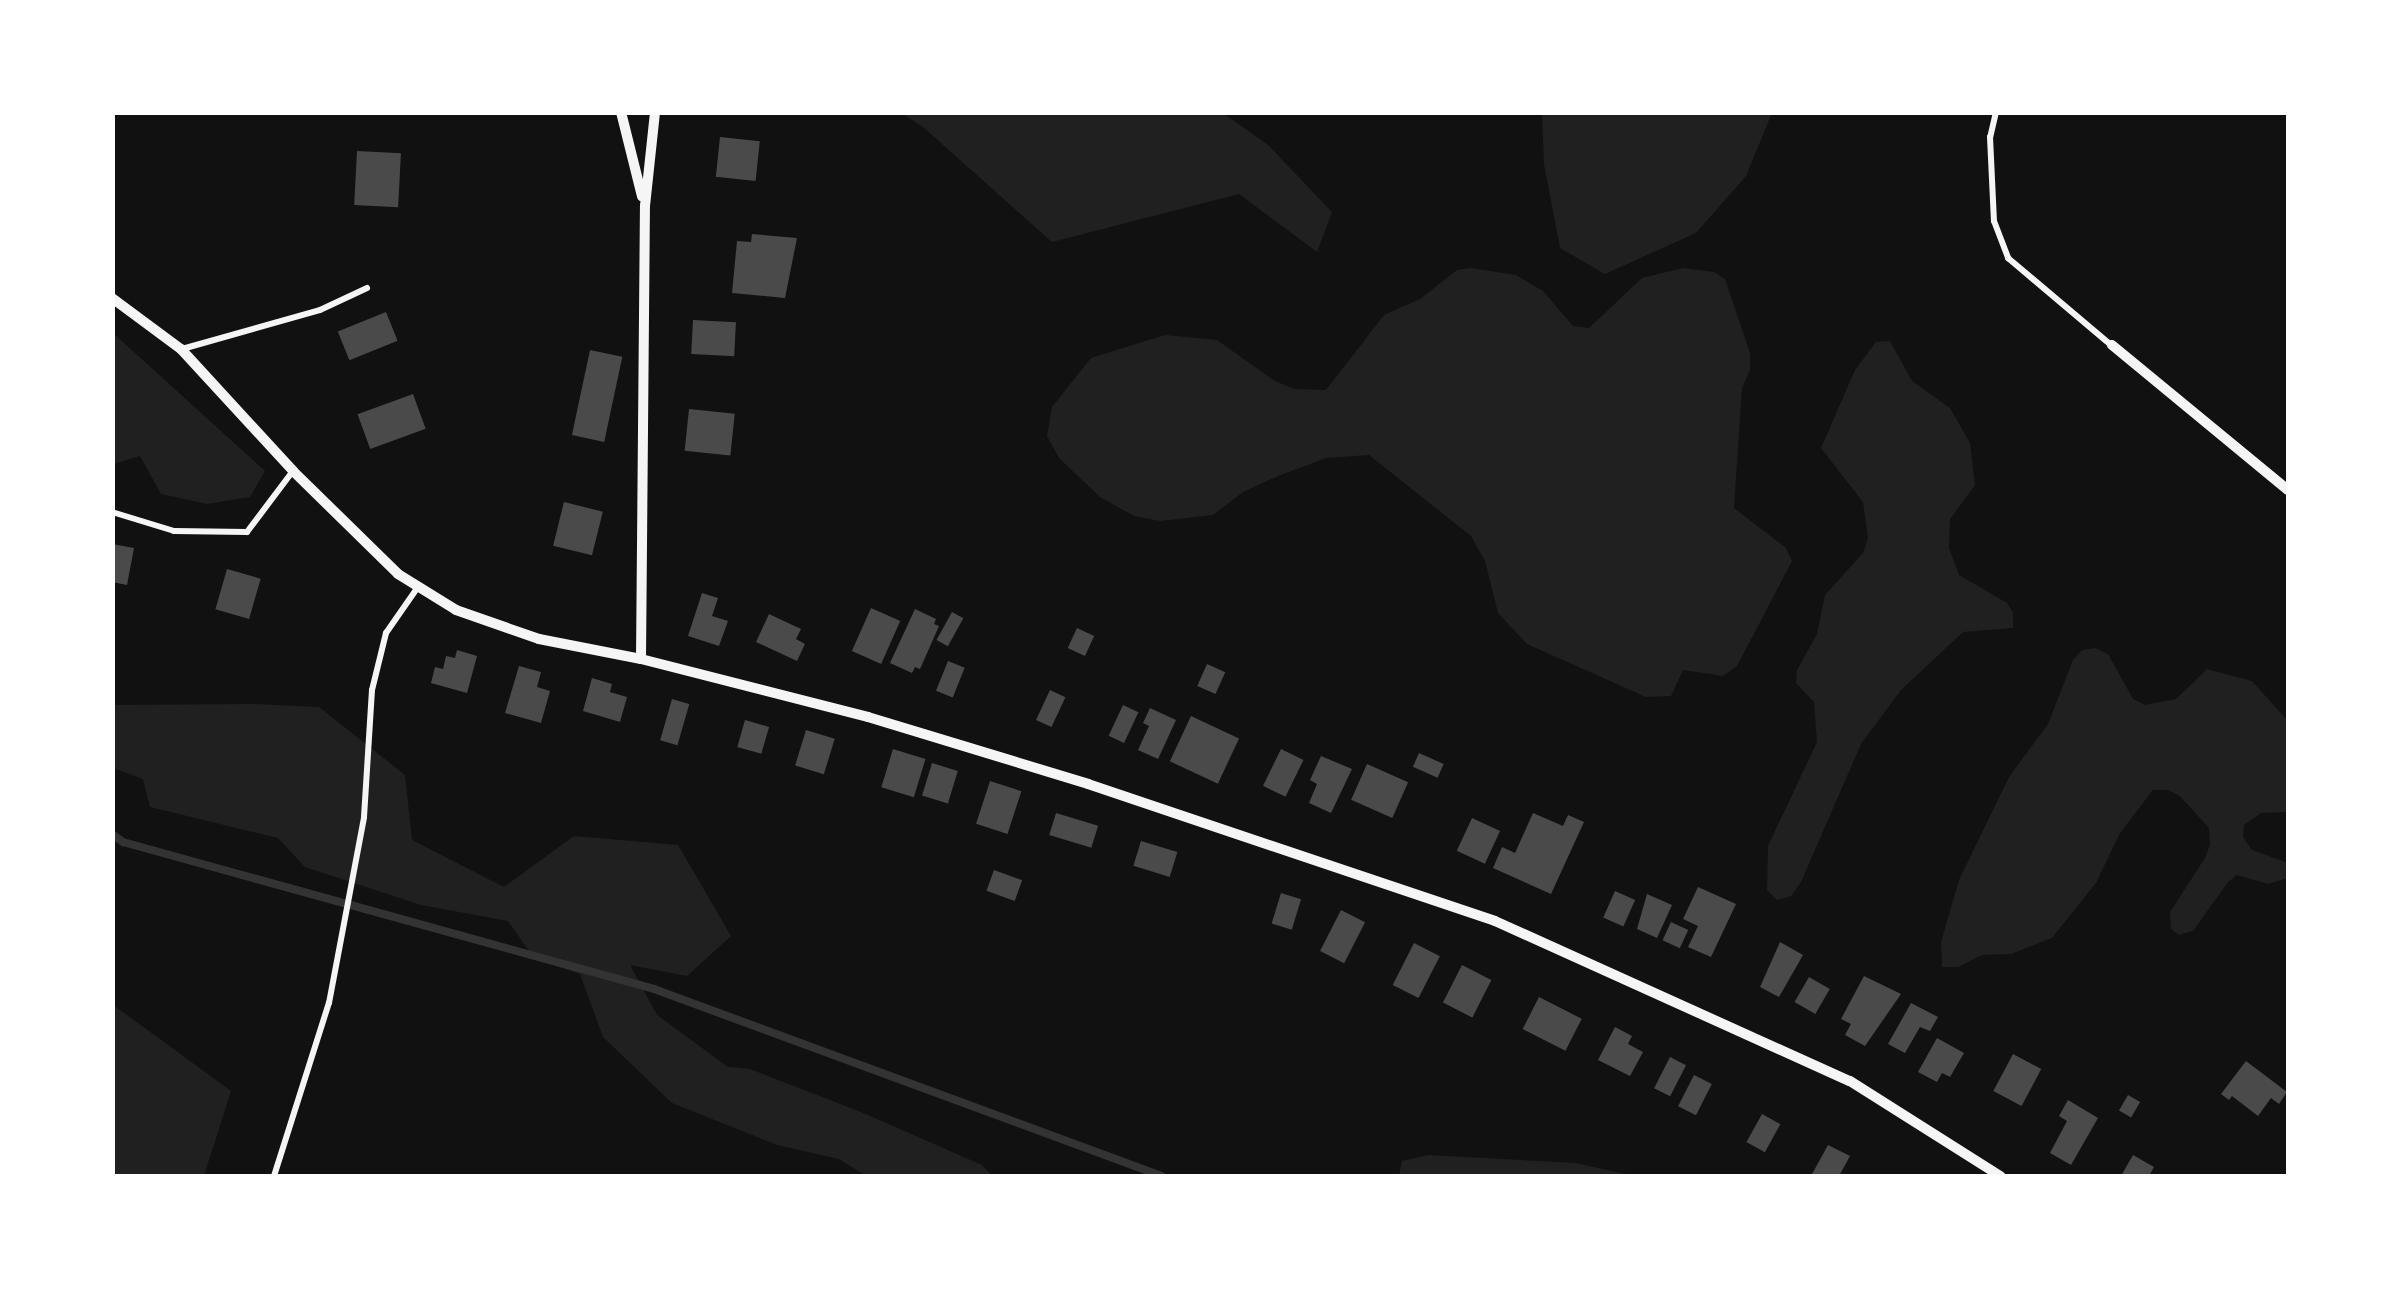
<!DOCTYPE html>
<style>
body{margin:0}
#map{position:relative;width:2401px;height:1289px;overflow:hidden;background:#111;font-family:"PT Sans Narrow",sans-serif}
div>[style]{position:absolute}
[style*='--x']{left:calc(var(--x)*1px);top:calc(var(--y)*1px);width:calc(var(--w)*1px);rotate:calc(var(--a)*1deg)}
.green>*{inset:0;background:#202020}
.stream>*{height:8px;margin:-4px;padding:0 4px;transform-origin:4px;border-radius:4px;background:#333}
.building>*{inset:0;background:#4a4a4a;transform-origin:0 0}
.service>*{height:6px;margin:-3px;padding:0 3px;transform-origin:3px;border-radius:3px;background:#f5f5f5}
.minor>*{height:10px;margin:-5px;padding:0 5px;transform-origin:5px;border-radius:5px;background:#f5f5f5}
span{translate:-50% -50%;white-space:nowrap;text-align:center;line-height:1.15;-webkit-text-stroke:8px #fff;paint-order:stroke}
.frame{position:absolute;inset:0;border:115px solid #fff;pointer-events:none}
</style>
<div id="map">
<div class="green">
<div style="clip-path:polygon(901px 113px,1223px 113px,1268px 145px,1332px 212px,1317px 252px,1239px 194px,1052px 242px,923px 127px)"></div>
<div style="clip-path:polygon(1542px 113px,1542px 112px,1772px 113px,1746px 176px,1696px 233px,1605px 274px,1560px 248px,1544px 164px)"></div>
<div style="clip-path:polygon(1471px 268px,1516px 275px,1543px 291px,1573px 326px,1589px 328px,1642px 278px,1683px 268px,1714px 272px,1725px 279px,1750px 353px,1750px 370px,1742px 388px,1734px 508px,1786px 548px,1792px 561px,1737px 666px,1723px 676px,1683px 670px,1671px 696px,1646px 697px,1527px 644px,1498px 613px,1485px 561px,1471px 536px,1369px 455px,1326px 458px,1278px 476px,1243px 492px,1213px 515px,1160px 521px,1134px 516px,1100px 497px,1059px 458px,1047px 436px,1052px 407px,1091px 358px,1165px 335px,1217px 340px,1275px 381px,1294px 389px,1326px 390px,1384px 315px,1420px 299px,1457px 270px)"></div>
<div style="clip-path:polygon(113px 333px,265px 471px,250px 497px,207px 504px,161px 494px,140px 456px,113px 464px)"></div>
<div style="clip-path:polygon(1890px 341px,1912px 381px,1950px 408px,1970px 443px,1975px 485px,1950px 519px,1949px 548px,1959px 575px,2007px 603px,2013px 613px,2013px 628px,1963px 632px,1901px 690px,1861px 744px,1801px 882px,1791px 896px,1777px 900px,1767px 890px,1768px 846px,1817px 742px,1814px 702px,1796px 683px,1797px 670px,1817px 634px,1825px 595px,1863px 553px,1868px 538px,1863px 502px,1821px 448px,1855px 370px,1876px 342px)"></div>
<div style="clip-path:polygon(2095px 648px,2108px 654px,2133px 699px,2145px 705px,2176px 699px,2207px 669px,2252px 681px,2288px 721px,2288px 812px,2261px 813px,2244px 825px,2243px 837px,2252px 850px,2288px 863px,2288px 878px,2268px 884px,2237px 875px,2228px 882px,2193px 931px,2179px 935px,2171px 929px,2170px 912px,2205px 858px,2210px 845px,2209px 828px,2180px 796px,2168px 790px,2153px 790px,2120px 833px,2096px 883px,2052px 938px,2011px 954px,1982px 955px,1958px 967px,1942px 967px,1941px 942px,1959px 880px,2009px 777px,2048px 724px,2073px 660px,2082px 650px)"></div>
<div style="clip-path:polygon(255px 704px,319px 707px,405px 775px,412px 840px,504px 887px,574px 836px,678px 845px,731px 936px,687px 976px,630px 965px,657px 1015px,728px 1067px,750px 1069px,861px 1112px,982px 1165px,992px 1176px,866px 1176px,839px 1159px,777px 1145px,672px 1103px,603px 1037px,580px 974px,534px 958px,508px 921px,421px 905px,305px 867px,278px 838px,150px 807px,143px 779px,113px 768px,112px 705px)"></div>
<div style="clip-path:polygon(112px 1004px,231px 1091px,204px 1176px,113px 1176px)"></div>
<div style="clip-path:polygon(1428px 1155px,1576px 1163px,1634px 1176px,1399px 1176px,1402px 1161px)"></div>
</div>
<div class="stream">
<div style="--x:112;--y:834;--w:14;--a:36"></div>
<div style="--x:123;--y:842;--w:551;--a:15.47"></div>
<div style="--x:654;--y:989;--w:541;--a:20.21"></div>
</div>
<div class="building">
<div style="left:720px;top:137px;width:40px;height:40px;rotate:6deg"></div>
<div style="left:357px;top:151px;width:44px;height:54px;rotate:3deg"></div>
<div style="clip-path:polygon(752px 234px,797px 238px,785px 298px,732px 293px,737px 241px,751px 242px)"></div>
<div style="left:386px;top:312px;width:31px;height:52px;rotate:68deg"></div>
<div style="left:693px;top:320px;width:43px;height:34px;rotate:3deg"></div>
<div style="left:590px;top:350px;width:33px;height:87px;rotate:12deg"></div>
<div style="left:413px;top:394px;width:37px;height:59px;rotate:70deg"></div>
<div style="left:689px;top:409px;width:46px;height:42px;rotate:6deg"></div>
<div style="left:564px;top:502px;width:40px;height:45px;rotate:14deg"></div>
<div style="clip-path:polygon(112px 544px,134px 548px,127px 585px,112px 582px)"></div>
<div style="left:227px;top:569px;width:35px;height:42px;rotate:16deg"></div>
<div style="clip-path:polygon(702px 593px,718px 598px,712px 616px,728px 621px,719px 646px,688px 636px)"></div>
<div style="left:871px;top:608px;width:32px;height:47px;rotate:24deg"></div>
<div style="clip-path:polygon(915px 609px,936px 619px,934px 624px,939px 626px,920px 669px,915px 667px,912px 673px,890px 663px)"></div>
<div style="left:952px;top:612px;width:13px;height:32px;rotate:29deg"></div>
<div style="clip-path:polygon(769px 614px,801px 629px,796px 639px,805px 644px,797px 661px,756px 642px)"></div>
<div style="left:1077px;top:628px;width:19px;height:22px;rotate:25deg"></div>
<div style="clip-path:polygon(457px 650px,477px 656px,467px 693px,431px 683px,435px 667px,443px 669px,446px 656px,455px 658px)"></div>
<div style="left:948px;top:661px;width:18px;height:32px;rotate:22deg"></div>
<div style="left:1207px;top:664px;width:20px;height:24px;rotate:24deg"></div>
<div style="clip-path:polygon(519px 666px,541px 672px,537px 687px,550px 691px,541px 723px,505px 713px)"></div>
<div style="clip-path:polygon(592px 678px,612px 684px,610px 692px,627px 697px,620px 722px,583px 711px)"></div>
<div style="left:1050px;top:690px;width:17px;height:33px;rotate:25deg"></div>
<div style="left:672px;top:699px;width:18px;height:43px;rotate:16deg"></div>
<div style="left:1123px;top:705px;width:17px;height:34px;rotate:25deg"></div>
<div style="clip-path:polygon(1150px 708px,1176px 720px,1158px 759px,1138px 750px,1149px 726px,1143px 723px)"></div>
<div style="left:1191px;top:716px;width:53px;height:50px;rotate:25deg"></div>
<div style="left:745px;top:720px;width:25px;height:28px;rotate:16deg"></div>
<div style="left:806px;top:730px;width:30px;height:37px;rotate:17deg"></div>
<div style="left:893px;top:749px;width:34px;height:40px;rotate:17deg"></div>
<div style="left:1281px;top:749px;width:25px;height:41px;rotate:26deg"></div>
<div style="left:1419px;top:753px;width:27px;height:15px;rotate:24deg"></div>
<div style="clip-path:polygon(1321px 756px,1352px 769px,1331px 813px,1309px 803px,1317px 784px,1310px 780px)"></div>
<div style="left:932px;top:763px;width:27px;height:34px;rotate:17deg"></div>
<div style="left:1367px;top:764px;width:45px;height:39px;rotate:24deg"></div>
<div style="left:990px;top:781px;width:33px;height:45px;rotate:18deg"></div>
<div style="left:1056px;top:813px;width:44px;height:23px;rotate:17deg"></div>
<div style="clip-path:polygon(1533px 813px,1563px 826px,1568px 815px,1584px 822px,1551px 894px,1493px 868px,1502px 847px,1515px 853px)"></div>
<div style="left:1472px;top:818px;width:31px;height:36px;rotate:25deg"></div>
<div style="left:1141px;top:841px;width:38px;height:26px;rotate:17deg"></div>
<div style="left:994px;top:870px;width:30px;height:22px;rotate:20deg"></div>
<div style="clip-path:polygon(1698px 887px,1736px 904px,1711px 957px,1688px 947px,1698px 926px,1683px 919px)"></div>
<div style="left:1615px;top:891px;width:22px;height:29px;rotate:24deg"></div>
<div style="left:1281px;top:893px;width:21px;height:32px;rotate:17deg"></div>
<div style="clip-path:polygon(1647px 894px,1672px 905px,1657px 938px,1637px 929px)"></div>
<div style="left:1341px;top:910px;width:27px;height:46px;rotate:27deg"></div>
<div style="left:1671px;top:922px;width:19px;height:20px;rotate:25deg"></div>
<div style="clip-path:polygon(1780px 942px,1803px 955px,1779px 997px,1760px 987px)"></div>
<div style="left:1414px;top:943px;width:29px;height:47px;rotate:27deg"></div>
<div style="left:1462px;top:965px;width:33px;height:42px;rotate:27deg"></div>
<div style="clip-path:polygon(1864px 976px,1901px 994px,1865px 1046px,1845px 1035px,1851px 1024px,1841px 1019px)"></div>
<div style="left:1809px;top:977px;width:24px;height:29px;rotate:30deg"></div>
<div style="left:1539px;top:997px;width:48px;height:36px;rotate:27deg"></div>
<div style="clip-path:polygon(1911px 1003px,1938px 1017px,1930px 1031px,1920px 1027px,1905px 1053px,1888px 1044px)"></div>
<div style="clip-path:polygon(1615px 1027px,1632px 1036px,1628px 1044px,1643px 1052px,1630px 1076px,1598px 1060px)"></div>
<div style="clip-path:polygon(1937px 1038px,1964px 1053px,1950px 1077px,1942px 1073px,1937px 1082px,1918px 1072px)"></div>
<div style="left:2013px;top:1054px;width:32px;height:42px;rotate:28deg"></div>
<div style="left:1670px;top:1057px;width:18px;height:35px;rotate:27deg"></div>
<div style="clip-path:polygon(2246px 1061px,2287px 1092px,2279px 1104px,2271px 1098px,2258px 1116px,2232px 1096px,2229px 1100px,2221px 1094px)"></div>
<div style="left:1694px;top:1075px;width:20px;height:35px;rotate:27deg"></div>
<div style="left:2128px;top:1095px;width:14px;height:18px;rotate:30deg"></div>
<div style="clip-path:polygon(2068px 1100px,2098px 1118px,2071px 1165px,2050px 1153px,2067px 1121px,2059px 1116px)"></div>
<div style="left:1762px;top:1114px;width:21px;height:32px;rotate:29deg"></div>
<div style="clip-path:polygon(1828px 1145px,1850px 1156px,1839px 1176px,1811px 1176px)"></div>
<div style="clip-path:polygon(2133px 1155px,2154px 1167px,2149px 1176px,2121px 1176px)"></div>
</div>
<div class="service">
<div style="--x:1996;--y:112;--w:26;--a:103"></div>
<div style="--x:1990;--y:137;--w:84;--a:87.3"></div>
<div style="--x:1994;--y:221;--w:40;--a:69"></div>
<div style="--x:2008;--y:258;--w:135;--a:40.2"></div>
<div style="--x:182;--y:349;--w:143;--a:-15.8"></div>
<div style="--x:320;--y:310;--w:52;--a:-25.1"></div>
<div style="--x:112;--y:512;--w:65;--a:17"></div>
<div style="--x:174;--y:531;--w:73;--a:0.8"></div>
<div style="--x:247;--y:532;--w:76;--a:-53"></div>
<div style="--x:274;--y:1176;--w:182;--a:-72.4"></div>
<div style="--x:329;--y:1003;--w:189;--a:-79.3"></div>
<div style="--x:364;--y:817;--w:127;--a:-86.4"></div>
<div style="--x:372;--y:690;--w:59;--a:-76.2"></div>
<div style="--x:386;--y:633;--w:56;--a:-55.2"></div>
</div>
<div class="minor">
<div style="--x:621;--y:112;--w:87;--a:76"></div>
<div style="--x:112;--y:298;--w:86;--a:36.5"></div>
<div style="--x:181;--y:349;--w:166;--a:47.4"></div>
<div style="--x:293;--y:471;--w:147;--a:44.4"></div>
<div style="--x:398;--y:574;--w:68;--a:31.8"></div>
<div style="--x:456;--y:610;--w:88;--a:19.3"></div>
<div style="--x:539;--y:639;--w:104;--a:11.1"></div>
<div style="--x:641;--y:659;--w:234;--a:14.3"></div>
<div style="--x:868;--y:717;--w:230;--a:16.9"></div>
<div style="--x:1088;--y:784;--w:429;--a:18.6"></div>
<div style="--x:1495;--y:921;--w:389;--a:24.3"></div>
<div style="--x:1850;--y:1081;--w:178;--a:32.3"></div>
<div style="--x:2112;--y:345;--w:228;--a:39.5"></div>
<div style="--x:641;--y:659;--w:453;--a:-89.5"></div>
<div style="--x:645;--y:206;--w:95;--a:-83.9"></div>
</div>
<div class="frame"></div>
</div>
